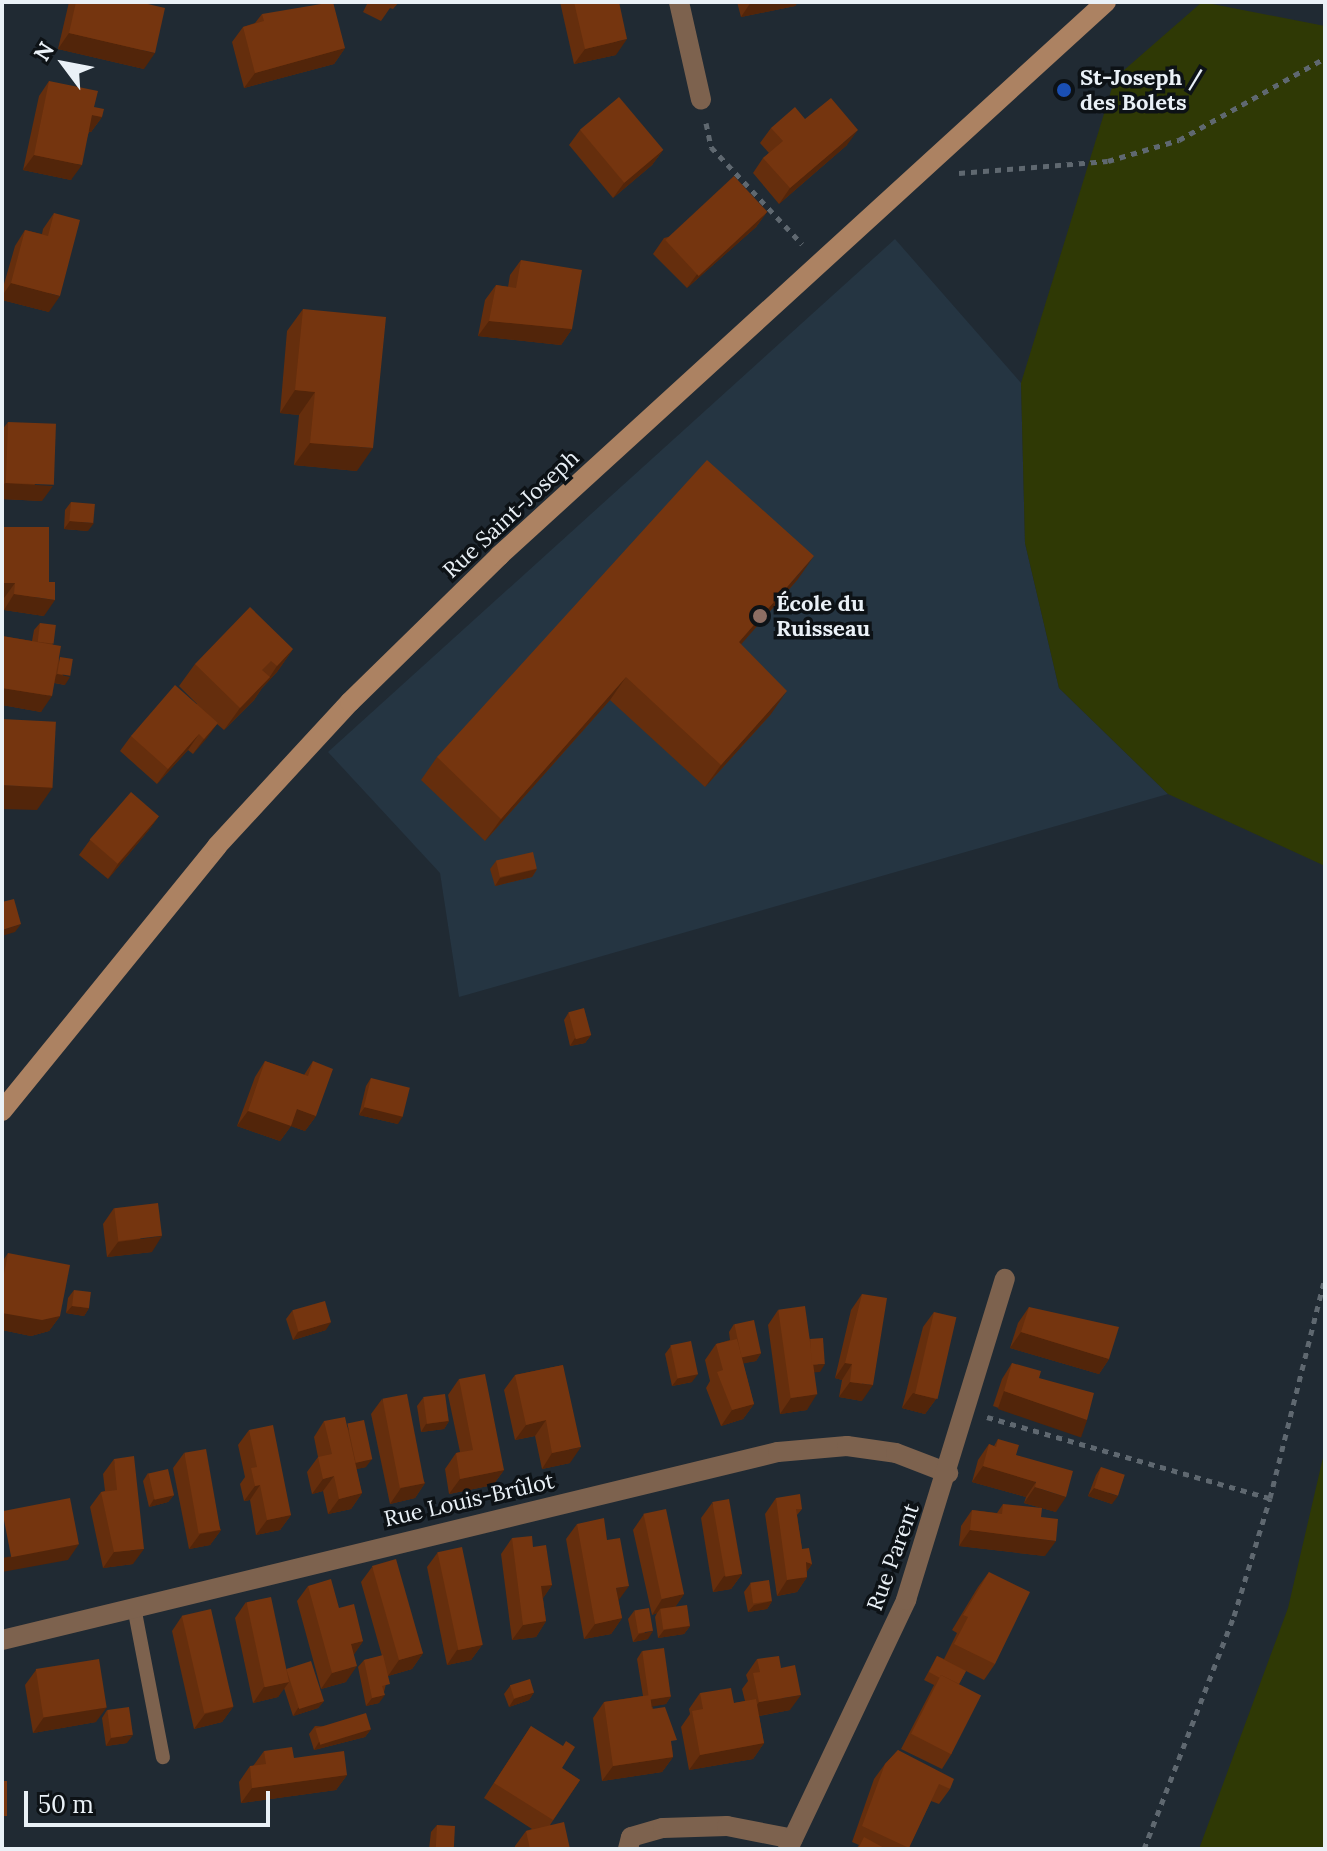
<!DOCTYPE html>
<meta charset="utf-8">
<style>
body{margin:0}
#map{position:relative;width:1327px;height:1851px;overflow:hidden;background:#202a33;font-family:Lora,serif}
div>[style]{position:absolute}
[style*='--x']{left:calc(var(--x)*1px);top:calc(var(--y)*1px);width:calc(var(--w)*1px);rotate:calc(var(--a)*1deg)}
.built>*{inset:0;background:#253542}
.green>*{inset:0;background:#2f3905}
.path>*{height:5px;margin-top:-2.5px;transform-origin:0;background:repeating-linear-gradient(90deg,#5f6870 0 6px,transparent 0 12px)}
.lane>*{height:14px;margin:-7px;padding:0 7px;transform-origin:7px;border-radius:7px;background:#7d624e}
.street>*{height:20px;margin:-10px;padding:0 10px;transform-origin:10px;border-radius:10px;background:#7d624e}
.secondary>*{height:20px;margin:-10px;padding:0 10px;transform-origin:10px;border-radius:10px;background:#ac8262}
.wall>*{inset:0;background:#652e0d}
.shaded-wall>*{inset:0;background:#52250a;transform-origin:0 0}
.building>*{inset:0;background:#75350f;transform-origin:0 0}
.dots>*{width:22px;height:22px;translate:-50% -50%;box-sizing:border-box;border:4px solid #0d1216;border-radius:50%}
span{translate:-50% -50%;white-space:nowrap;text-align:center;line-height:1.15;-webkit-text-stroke:7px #0d1216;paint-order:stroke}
.poi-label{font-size:22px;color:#eaf1f7;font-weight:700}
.left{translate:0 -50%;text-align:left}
.street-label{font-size:22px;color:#eaf1f7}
.frame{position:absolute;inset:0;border:4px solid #eaf1f7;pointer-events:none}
.north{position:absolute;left:24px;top:24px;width:80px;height:80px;-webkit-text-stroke:6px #0d1216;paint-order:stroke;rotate:302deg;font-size:22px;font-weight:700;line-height:32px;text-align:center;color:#eaf1f7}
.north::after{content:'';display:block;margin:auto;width:28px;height:36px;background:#eaf1f7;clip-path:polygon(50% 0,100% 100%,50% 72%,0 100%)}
.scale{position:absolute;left:24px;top:1791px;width:246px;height:36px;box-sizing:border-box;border:4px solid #eaf1f7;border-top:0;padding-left:10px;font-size:24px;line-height:28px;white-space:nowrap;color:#eaf1f7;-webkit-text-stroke:6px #0d1216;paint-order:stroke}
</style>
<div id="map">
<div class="built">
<div style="clip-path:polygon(895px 239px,1021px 383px,1025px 543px,1059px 688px,1168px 794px,459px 997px,440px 873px,328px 752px)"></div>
</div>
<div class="green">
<div style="clip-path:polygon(1202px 2px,1325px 26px,1325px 866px,1168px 794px,1059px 688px,1025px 543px,1021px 383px,1115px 78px)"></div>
<div style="clip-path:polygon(1325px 1449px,1325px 1849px,1199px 1849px,1288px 1608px)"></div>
</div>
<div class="path">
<div style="--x:706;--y:123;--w:25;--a:78"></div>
<div style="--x:711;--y:147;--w:133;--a:46.8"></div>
<div style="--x:959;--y:173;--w:149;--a:-4.6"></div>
<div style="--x:1108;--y:161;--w:74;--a:-16.5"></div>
<div style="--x:1179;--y:140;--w:167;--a:-29.3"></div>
<div style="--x:987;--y:1417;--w:294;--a:16"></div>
<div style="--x:1144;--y:1849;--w:250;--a:-68.9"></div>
<div style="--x:1234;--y:1616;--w:123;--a:-73"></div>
<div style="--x:1270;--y:1498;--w:227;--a:-76"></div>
</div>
<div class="lane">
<div style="--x:134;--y:1607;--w:153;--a:79.1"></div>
</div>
<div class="street">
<div style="--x:679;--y:2;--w:100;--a:77.3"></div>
<div style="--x:2;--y:1640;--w:798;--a:-13.62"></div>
<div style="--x:778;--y:1452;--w:69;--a:-5"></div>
<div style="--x:847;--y:1446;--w:49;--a:8.1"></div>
<div style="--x:896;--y:1453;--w:56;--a:21"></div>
<div style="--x:628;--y:1849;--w:12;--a:-76"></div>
<div style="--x:631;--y:1837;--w:33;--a:-16"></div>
<div style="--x:663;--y:1828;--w:64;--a:-1.8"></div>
<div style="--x:727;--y:1826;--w:67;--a:11.1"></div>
<div style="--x:788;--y:1849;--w:276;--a:-64.6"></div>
<div style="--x:906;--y:1600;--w:336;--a:-72.9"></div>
</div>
<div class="secondary">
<div style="--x:2;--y:1111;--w:341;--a:-50.9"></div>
<div style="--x:217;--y:846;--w:196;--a:-47.3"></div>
<div style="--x:350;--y:702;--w:209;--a:-44.4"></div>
<div style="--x:499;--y:556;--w:822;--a:-42.39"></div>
</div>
<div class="wall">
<div style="clip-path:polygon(69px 2px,139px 2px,144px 69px,58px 49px)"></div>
<div style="clip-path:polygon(368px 2px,399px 2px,393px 9px,390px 8px,381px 21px,363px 12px)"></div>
<div style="clip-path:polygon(560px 2px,619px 2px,616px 55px,574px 64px)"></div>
<div style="clip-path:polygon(737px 2px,798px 2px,795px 6px,741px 17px)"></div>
<div style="clip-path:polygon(262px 14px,345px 48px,334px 64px,244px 88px,232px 42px,243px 27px,255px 23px)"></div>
<div style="clip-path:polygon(49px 81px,102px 117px,91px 132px,89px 132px,71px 180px,23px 170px,39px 96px)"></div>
<div style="clip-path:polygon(805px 119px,847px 145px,779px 204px,753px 173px,763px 158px,769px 153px,760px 143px,771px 128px)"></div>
<div style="clip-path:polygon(580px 130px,663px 150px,652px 165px,613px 198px,569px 145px)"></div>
<div style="clip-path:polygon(767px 212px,756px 227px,687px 288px,653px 254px,664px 238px)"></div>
<div style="clip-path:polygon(54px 213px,49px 312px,2px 300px,2px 291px,15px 246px,25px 230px,42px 234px,43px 229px)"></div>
<div style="clip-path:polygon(521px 260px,572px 329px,561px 345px,478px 336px,485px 300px,496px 285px,508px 287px,510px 275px)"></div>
<div style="clip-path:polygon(303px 309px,357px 471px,294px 465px,299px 415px,280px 413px,287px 331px)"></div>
<div style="clip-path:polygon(8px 422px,42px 501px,2px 499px,2px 430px)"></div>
<div style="clip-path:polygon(71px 502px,88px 531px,64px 529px,65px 510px)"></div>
<div style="clip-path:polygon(2px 527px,44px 616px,4px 610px,4px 598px,2px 598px)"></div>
<div style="clip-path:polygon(798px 579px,741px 644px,771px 714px,705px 787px,610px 700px,485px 841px,421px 780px,437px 757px)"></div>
<div style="clip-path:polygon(40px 623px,53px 645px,59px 659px,65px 685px,54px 683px,41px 712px,2px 705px,2px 636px,32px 641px,34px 630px)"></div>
<div style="clip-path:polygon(293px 649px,277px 672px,262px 688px,254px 700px,224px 730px,217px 724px,193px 754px,188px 750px,157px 784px,120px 751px,131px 736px,197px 704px,179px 686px,195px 664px)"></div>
<div style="clip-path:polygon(159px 816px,148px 831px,108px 879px,79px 855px,90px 840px)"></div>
<div style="clip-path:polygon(496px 861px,537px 869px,532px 877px,495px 886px,490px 869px)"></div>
<div style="clip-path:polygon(569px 1012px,591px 1035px,585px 1043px,570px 1046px,564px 1020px)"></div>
<div style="clip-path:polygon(265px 1061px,304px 1075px,313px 1061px,316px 1116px,305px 1131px,291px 1126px,280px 1141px,237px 1126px,255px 1077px)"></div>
<div style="clip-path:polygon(371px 1078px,398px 1124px,359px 1115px,366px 1086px)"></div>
<div style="clip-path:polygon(114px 1208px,152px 1252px,107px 1257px,103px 1224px)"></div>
<div style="clip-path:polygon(8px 1253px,60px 1316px,49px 1331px,31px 1336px,2px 1330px,2px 1262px)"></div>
<div style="clip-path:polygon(74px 1290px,89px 1308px,84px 1316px,66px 1313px,68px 1298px)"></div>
<div style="clip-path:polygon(862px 1294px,862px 1401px,839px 1397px,842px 1380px,835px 1378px,851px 1310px)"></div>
<div style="clip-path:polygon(1029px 1307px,1109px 1359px,1099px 1374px,1010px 1348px,1018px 1323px)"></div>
<div style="clip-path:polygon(778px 1310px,810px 1339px,820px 1372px,814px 1372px,807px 1410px,780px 1414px,768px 1325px)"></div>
<div style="clip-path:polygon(292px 1311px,326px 1330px,293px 1340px,286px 1319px)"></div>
<div style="clip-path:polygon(934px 1312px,936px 1399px,925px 1414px,902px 1408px,923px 1327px)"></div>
<div style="clip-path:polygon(734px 1324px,761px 1353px,756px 1361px,743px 1363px,754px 1404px,743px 1419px,721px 1426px,706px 1388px,710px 1381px,705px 1360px,716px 1344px,730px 1340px,729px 1332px)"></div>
<div style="clip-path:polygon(671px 1346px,692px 1382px,672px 1386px,665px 1354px)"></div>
<div style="clip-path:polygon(1012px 1363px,1076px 1435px,993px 1406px,1002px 1379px)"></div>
<div style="clip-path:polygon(563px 1365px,570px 1463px,542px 1469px,535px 1436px,515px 1440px,504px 1390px,515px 1375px)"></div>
<div style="clip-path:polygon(459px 1379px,504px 1470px,493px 1485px,449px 1494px,445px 1469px,456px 1453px,460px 1452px,448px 1395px)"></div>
<div style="clip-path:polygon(423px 1398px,449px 1421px,444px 1429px,421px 1432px,417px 1406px)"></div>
<div style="clip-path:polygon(382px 1399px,425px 1483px,415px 1498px,390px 1504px,371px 1414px)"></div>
<div style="clip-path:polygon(324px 1421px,346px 1424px,366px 1467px,356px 1469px,362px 1493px,351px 1509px,328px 1514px,323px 1491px,312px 1494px,307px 1472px,318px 1457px,314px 1437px)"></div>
<div style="clip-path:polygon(249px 1430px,291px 1515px,280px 1530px,256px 1535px,250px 1500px,244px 1501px,240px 1484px,245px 1477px,238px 1445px)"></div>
<div style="clip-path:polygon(998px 1439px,1016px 1455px,1056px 1512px,1024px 1503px,1026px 1497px,972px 1482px,978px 1460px,989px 1444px,994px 1446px)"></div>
<div style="clip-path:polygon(184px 1453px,221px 1530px,210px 1545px,189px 1549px,173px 1468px)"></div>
<div style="clip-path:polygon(114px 1459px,133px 1564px,103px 1568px,90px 1507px,101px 1492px,105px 1491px,103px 1474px)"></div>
<div style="clip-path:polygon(1101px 1467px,1112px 1504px,1088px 1496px,1096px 1475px)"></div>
<div style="clip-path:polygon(148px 1473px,174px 1495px,168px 1502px,149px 1507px,143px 1481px)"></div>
<div style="clip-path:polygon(776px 1498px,802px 1509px,797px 1515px,802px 1549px,812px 1564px,807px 1571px,807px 1577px,797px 1592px,777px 1596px,765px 1514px)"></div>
<div style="clip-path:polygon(712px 1503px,742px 1574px,731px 1589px,713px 1592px,701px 1518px)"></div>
<div style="clip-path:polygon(1003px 1504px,1045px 1556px,959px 1546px,961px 1526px,972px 1510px,997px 1513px)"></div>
<div style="clip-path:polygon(644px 1514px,684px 1594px,675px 1607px,690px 1626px,684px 1634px,658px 1638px,655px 1617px,657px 1613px,652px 1615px,633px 1530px)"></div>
<div style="clip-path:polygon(577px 1524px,618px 1600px,622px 1618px,611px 1634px,584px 1639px,566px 1539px)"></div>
<div style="clip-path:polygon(512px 1538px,533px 1547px,552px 1585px,543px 1598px,546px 1621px,536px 1637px,512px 1640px,501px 1554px)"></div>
<div style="clip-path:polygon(438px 1552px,482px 1645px,471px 1660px,447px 1665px,427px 1567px)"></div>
<div style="clip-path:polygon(372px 1567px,423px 1653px,412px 1669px,388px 1676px,384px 1692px,379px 1703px,366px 1706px,358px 1667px,364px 1660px,382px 1656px,361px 1582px)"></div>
<div style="clip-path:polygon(989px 1572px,995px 1664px,984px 1680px,966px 1671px,959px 1684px,952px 1753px,942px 1769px,901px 1749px,934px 1685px,924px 1680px,937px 1656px,944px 1659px,957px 1633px,952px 1630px,978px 1587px)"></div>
<div style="clip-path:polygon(750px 1584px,772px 1601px,767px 1609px,748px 1612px,744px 1592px)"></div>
<div style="clip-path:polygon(308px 1586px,339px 1608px,363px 1641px,354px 1654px,346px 1682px,321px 1689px,297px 1601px)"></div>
<div style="clip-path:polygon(246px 1602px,286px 1669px,324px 1701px,318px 1708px,293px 1716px,284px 1688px,278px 1697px,253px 1703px,235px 1618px)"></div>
<div style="clip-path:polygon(634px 1611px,648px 1639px,633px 1642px,628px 1619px)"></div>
<div style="clip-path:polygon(182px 1616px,233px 1707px,222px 1722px,194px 1729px,172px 1631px)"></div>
<div style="clip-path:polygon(642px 1651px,671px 1696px,666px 1704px,652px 1706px,672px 1747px,673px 1757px,662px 1772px,602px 1781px,593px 1718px,604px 1702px,643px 1696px,637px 1659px)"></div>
<div style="clip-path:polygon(757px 1659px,790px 1710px,759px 1716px,764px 1743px,753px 1759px,689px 1770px,681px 1727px,690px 1714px,689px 1709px,700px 1693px,734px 1703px,745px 1701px,742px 1689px,748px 1681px,746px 1675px)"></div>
<div style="clip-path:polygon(36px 1670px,96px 1722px,33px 1733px,25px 1685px)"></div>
<div style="clip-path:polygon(510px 1686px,534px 1692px,529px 1700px,509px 1707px,504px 1694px)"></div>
<div style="clip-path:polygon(107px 1710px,127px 1743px,106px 1746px,102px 1718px)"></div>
<div style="clip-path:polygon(315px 1726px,371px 1729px,365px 1737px,314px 1750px,309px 1734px)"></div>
<div style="clip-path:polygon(531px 1726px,562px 1768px,580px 1780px,550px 1825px,570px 1849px,515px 1849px,515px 1846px,526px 1831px,532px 1829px,484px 1798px)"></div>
<div style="clip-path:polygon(898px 1750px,950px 1789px,939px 1804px,931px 1801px,908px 1849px,856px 1849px,859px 1845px,852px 1842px,874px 1779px,885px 1764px)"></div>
<div style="clip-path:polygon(264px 1751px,294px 1758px,347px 1775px,336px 1790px,241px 1803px,239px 1782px,250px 1766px,253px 1766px)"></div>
<div style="clip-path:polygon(437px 1825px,452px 1849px,429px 1849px,431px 1832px)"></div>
</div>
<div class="shaded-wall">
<div style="clip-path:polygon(751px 2px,798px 2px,795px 6px,741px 17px)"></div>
<div style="clip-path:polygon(69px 33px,155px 53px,144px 69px,58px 49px)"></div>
<div style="clip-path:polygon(627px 39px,616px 55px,574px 64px,585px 49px)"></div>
<div style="clip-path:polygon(345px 48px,334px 64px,244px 88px,255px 73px)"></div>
<div style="clip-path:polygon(92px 115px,102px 117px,91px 132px,81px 130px)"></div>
<div style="clip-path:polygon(858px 130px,847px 145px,779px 204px,790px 188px)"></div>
<div style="clip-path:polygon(663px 150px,652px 165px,613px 198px,624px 183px)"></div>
<div style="clip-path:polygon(34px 155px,82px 165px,71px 180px,23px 170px)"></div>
<div style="clip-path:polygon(767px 212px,756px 227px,687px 288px,698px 273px)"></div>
<div style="clip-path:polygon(11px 283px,60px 296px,49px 312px,2px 300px,2px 296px)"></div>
<div style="clip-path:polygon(489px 321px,572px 329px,561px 345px,478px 336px)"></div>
<div style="clip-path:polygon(295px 390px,315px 392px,299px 415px,280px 413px)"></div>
<div style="clip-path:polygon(310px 443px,373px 448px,357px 471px,294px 465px)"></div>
<div style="clip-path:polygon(5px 483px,53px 486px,42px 501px,2px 499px,2px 487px)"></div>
<div style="clip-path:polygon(70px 521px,94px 523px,88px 531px,64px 529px)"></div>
<div style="clip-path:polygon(814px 556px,798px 579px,723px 665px,739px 642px)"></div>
<div style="clip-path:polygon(2px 583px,15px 583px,4px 598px,2px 598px)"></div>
<div style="clip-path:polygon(14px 594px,55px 600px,44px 616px,4px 610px)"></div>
<div style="clip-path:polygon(293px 649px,277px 672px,262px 688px,254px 700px,224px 730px,240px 708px,269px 678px,277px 666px)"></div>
<div style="clip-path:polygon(57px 674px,70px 677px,65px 685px,51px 682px)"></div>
<div style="clip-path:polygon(626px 677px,610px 700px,485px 841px,501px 819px)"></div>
<div style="clip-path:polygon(2px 688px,52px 696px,41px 712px,2px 705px)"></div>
<div style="clip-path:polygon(787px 691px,771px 714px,705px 787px,721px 765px)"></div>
<div style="clip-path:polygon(218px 723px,207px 738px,193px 754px,204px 739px)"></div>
<div style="clip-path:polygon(199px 734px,188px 750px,157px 784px,168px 769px)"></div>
<div style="clip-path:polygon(2px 785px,53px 787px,37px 810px,2px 809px)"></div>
<div style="clip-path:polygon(159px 816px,148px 831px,108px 879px,118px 864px)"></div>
<div style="clip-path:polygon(537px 869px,532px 877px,495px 886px,500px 878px)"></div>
<div style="clip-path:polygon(21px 924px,15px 932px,2px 936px,2px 930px)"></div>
<div style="clip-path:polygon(591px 1035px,585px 1043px,570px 1046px,575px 1038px)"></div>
<div style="clip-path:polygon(365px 1107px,403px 1116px,398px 1124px,359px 1115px)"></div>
<div style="clip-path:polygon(297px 1109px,316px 1116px,305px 1131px,291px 1126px,280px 1141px,237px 1126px,248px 1111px)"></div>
<div style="clip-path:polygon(162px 1236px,152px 1252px,107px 1257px,118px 1242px)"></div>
<div style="clip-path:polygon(72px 1306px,89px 1308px,84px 1316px,66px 1313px)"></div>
<div style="clip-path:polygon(2px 1313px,60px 1316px,49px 1331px,31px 1336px,2px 1330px)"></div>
<div style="clip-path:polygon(331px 1322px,326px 1330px,293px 1340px,298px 1332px)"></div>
<div style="clip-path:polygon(1021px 1332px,1109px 1359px,1099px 1374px,1010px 1348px)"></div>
<div style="clip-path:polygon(761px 1353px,756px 1361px,736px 1365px,741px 1357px)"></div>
<div style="clip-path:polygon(845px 1363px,852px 1364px,842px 1380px,835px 1378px)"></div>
<div style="clip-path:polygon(825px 1364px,820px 1372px,805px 1373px,811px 1365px)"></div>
<div style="clip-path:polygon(698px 1374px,692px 1382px,672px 1386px,678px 1378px)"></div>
<div style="clip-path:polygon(850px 1382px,873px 1385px,862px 1401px,839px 1397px)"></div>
<div style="left:1004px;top:1391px;width:88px;height:19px;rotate:19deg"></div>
<div style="clip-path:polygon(913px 1393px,936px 1399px,925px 1414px,902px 1408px)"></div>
<div style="clip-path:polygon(817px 1394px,807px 1410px,780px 1414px,791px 1398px)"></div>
<div style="clip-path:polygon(754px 1404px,743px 1419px,721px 1426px,732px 1410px)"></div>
<div style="clip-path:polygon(546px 1420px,535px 1436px,515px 1440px,526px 1425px)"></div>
<div style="clip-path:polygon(449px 1421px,444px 1429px,421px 1432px,426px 1424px)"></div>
<div style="clip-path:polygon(581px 1447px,570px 1463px,542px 1469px,552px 1453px)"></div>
<div style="clip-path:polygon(372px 1459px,366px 1467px,349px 1471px,355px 1463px)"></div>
<div style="clip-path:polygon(983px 1466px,1036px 1482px,1026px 1497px,972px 1482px)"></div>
<div style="clip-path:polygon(504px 1470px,493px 1485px,449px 1494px,460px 1479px)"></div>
<div style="clip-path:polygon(334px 1476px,323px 1491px,312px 1494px,323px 1479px)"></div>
<div style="clip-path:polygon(425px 1483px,415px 1498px,390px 1504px,401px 1488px)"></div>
<div style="clip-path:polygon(260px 1485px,250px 1500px,244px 1501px,255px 1486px)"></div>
<div style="clip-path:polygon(1035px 1487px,1066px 1497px,1056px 1512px,1024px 1503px)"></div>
<div style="clip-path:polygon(1094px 1488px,1118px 1496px,1112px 1504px,1088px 1496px)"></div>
<div style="clip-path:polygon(362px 1493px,351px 1509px,328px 1514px,339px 1499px)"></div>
<div style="clip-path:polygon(174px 1495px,168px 1502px,149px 1507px,154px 1499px)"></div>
<div style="clip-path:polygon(291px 1515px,280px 1530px,256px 1535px,267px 1520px)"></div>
<div style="clip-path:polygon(221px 1530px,210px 1545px,189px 1549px,200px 1534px)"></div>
<div style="clip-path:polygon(970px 1530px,1056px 1541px,1045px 1556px,959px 1546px)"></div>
<div style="clip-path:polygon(79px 1544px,68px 1560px,2px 1572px,2px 1558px)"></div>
<div style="clip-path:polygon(144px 1549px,133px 1564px,103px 1568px,114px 1552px)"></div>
<div style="clip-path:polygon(806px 1562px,812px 1564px,802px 1578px,807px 1577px,797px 1592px,777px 1596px,787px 1580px)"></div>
<div style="clip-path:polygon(742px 1574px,731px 1589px,713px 1592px,724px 1576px)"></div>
<div style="clip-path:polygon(552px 1585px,541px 1601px,541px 1586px)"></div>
<div style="clip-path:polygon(629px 1586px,618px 1601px,616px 1588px)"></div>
<div style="clip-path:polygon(684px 1594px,674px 1609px,660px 1609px,657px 1613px,652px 1615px,662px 1599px)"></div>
<div style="clip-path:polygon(772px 1601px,767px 1609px,748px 1612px,754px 1605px)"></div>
<div style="clip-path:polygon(622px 1618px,611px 1634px,584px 1639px,595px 1624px)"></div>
<div style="clip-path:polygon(546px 1621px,536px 1637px,512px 1640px,523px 1625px)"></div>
<div style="clip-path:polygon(690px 1626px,684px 1634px,658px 1638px,664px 1630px)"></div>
<div style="clip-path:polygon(653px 1631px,648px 1639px,633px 1642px,639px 1634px)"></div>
<div style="clip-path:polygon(363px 1641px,353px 1656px,351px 1644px)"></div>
<div style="clip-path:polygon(482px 1645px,471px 1660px,447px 1665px,457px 1650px)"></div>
<div style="clip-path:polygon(423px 1653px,412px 1669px,388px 1676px,399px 1660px)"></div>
<div style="clip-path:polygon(357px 1666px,346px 1682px,321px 1689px,332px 1673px)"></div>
<div style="clip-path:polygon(289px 1682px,278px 1697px,253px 1703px,264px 1687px)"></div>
<div style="clip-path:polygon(534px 1692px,529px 1700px,509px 1707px,514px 1699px)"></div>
<div style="clip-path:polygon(385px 1695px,379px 1703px,366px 1706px,372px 1698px)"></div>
<div style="clip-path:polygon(801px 1695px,790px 1710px,748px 1718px,759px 1702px)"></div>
<div style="clip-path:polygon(671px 1696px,666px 1704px,645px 1708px,650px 1700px)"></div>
<div style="clip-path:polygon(324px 1701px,318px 1708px,293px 1716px,298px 1708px)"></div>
<div style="clip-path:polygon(107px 1707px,96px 1722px,33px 1733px,44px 1717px)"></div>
<div style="clip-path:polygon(233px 1707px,222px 1722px,194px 1729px,205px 1714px)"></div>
<div style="clip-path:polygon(371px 1729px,365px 1737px,314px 1750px,319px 1742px)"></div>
<div style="clip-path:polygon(133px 1735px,127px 1743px,106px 1746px,111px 1738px)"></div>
<div style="clip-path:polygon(764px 1743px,753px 1759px,689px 1770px,700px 1755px)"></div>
<div style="clip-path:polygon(673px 1757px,662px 1772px,602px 1781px,613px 1766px)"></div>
<div style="clip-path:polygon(347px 1775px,336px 1790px,241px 1803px,252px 1788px)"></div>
</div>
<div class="building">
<div style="clip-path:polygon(76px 2px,139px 2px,165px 8px,155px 53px,69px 33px)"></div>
<div style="clip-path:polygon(333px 2px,345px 48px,255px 73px,243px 27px,264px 21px,262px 14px)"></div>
<div style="clip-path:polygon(574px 2px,619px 2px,627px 39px,585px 49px)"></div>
<div style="clip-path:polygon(49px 81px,98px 91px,94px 107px,104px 109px,102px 117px,92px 115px,82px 165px,34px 155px)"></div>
<div style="left:619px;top:97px;width:69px;height:51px;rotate:50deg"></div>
<div style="clip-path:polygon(831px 98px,858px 130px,790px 188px,763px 158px,783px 141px,771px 128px,795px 107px,805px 119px)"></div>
<div style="left:734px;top:176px;width:49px;height:94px;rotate:47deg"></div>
<div style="clip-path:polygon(54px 213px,80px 220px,60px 296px,11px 283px,25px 230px,48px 236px)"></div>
<div style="clip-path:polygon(521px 260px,582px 270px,572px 329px,489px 321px,496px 285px,516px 288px)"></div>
<div style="clip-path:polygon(303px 309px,386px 317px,373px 448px,310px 443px,315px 392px,295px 390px)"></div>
<div style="left:8px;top:422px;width:48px;height:61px;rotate:2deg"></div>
<div style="clip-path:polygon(707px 460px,814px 556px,739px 642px,787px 691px,721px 765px,626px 677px,501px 819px,437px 757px)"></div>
<div style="left:71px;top:502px;width:24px;height:19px;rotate:5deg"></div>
<div style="clip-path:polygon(2px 527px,49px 527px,49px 582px,55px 582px,55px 600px,14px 594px,15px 583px,2px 583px)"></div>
<div style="clip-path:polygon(250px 607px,293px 649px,277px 666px,271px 661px,262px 670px,270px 677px,240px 708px,195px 664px)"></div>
<div style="left:40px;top:623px;width:16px;height:19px;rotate:7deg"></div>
<div style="clip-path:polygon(2px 636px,61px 646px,52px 696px,2px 688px)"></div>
<div style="left:60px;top:657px;width:13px;height:17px;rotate:9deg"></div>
<div style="clip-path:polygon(175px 685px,218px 723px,204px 739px,199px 734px,168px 769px,131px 736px)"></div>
<div style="left:2px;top:719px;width:54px;height:66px;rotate:3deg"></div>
<div style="left:131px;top:792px;width:37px;height:63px;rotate:41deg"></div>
<div style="left:533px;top:852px;width:17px;height:38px;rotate:77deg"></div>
<div style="clip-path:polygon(14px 899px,21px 924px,2px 930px,2px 902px)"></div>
<div style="left:584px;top:1008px;width:28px;height:16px;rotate:75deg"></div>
<div style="clip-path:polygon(265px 1061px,308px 1076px,313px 1061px,333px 1069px,316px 1116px,297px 1109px,291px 1126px,248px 1111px)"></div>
<div style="left:371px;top:1078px;width:40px;height:30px;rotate:14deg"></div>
<div style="left:158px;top:1203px;width:33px;height:44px;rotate:83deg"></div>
<div style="clip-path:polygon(8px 1253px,70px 1265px,60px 1316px,42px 1320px,2px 1313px,2px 1284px)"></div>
<div style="left:74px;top:1290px;width:17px;height:16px;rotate:7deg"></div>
<div style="clip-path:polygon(862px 1294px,887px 1298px,873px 1385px,850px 1382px,852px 1364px,845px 1363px)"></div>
<div style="left:325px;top:1301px;width:22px;height:34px;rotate:74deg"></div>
<div style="left:805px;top:1306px;width:89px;height:27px;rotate:82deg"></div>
<div style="clip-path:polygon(1029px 1307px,1119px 1327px,1109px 1359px,1021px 1332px)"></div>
<div style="left:934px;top:1312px;width:23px;height:84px;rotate:13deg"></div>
<div style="left:754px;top:1320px;width:34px;height:20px;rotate:78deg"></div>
<div style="left:823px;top:1338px;width:26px;height:13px;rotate:86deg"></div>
<div style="clip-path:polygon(737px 1339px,754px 1404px,732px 1410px,717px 1372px,723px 1370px,716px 1344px)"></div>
<div style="left:691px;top:1341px;width:34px;height:21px;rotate:78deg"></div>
<div style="clip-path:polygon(1012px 1363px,1041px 1371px,1039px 1378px,1094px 1393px,1087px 1420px,1004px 1391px)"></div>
<div style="clip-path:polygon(563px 1365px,581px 1447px,552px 1453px,546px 1420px,526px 1425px,515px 1375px)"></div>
<div style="clip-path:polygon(485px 1374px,504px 1470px,460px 1479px,456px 1453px,473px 1450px,459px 1379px)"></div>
<div style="left:407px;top:1394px;width:91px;height:25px;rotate:79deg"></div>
<div style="left:445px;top:1394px;width:27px;height:22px;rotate:82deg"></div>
<div style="clip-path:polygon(345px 1417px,362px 1493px,339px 1499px,334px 1476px,323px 1479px,318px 1457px,332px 1454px,324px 1421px)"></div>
<div style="left:364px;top:1420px;width:40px;height:17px;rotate:78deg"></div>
<div style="clip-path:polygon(273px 1425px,291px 1515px,267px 1520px,260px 1485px,255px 1486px,251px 1468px,257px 1467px,249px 1430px)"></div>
<div style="clip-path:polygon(998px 1439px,1019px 1445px,1016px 1455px,1073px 1471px,1066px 1497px,1035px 1487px,1036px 1482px,983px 1466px,989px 1444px,996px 1447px)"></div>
<div style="left:206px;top:1449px;width:82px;height:22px;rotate:80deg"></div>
<div style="clip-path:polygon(134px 1456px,144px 1549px,114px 1552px,101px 1492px,117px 1490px,114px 1459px)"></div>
<div style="left:1101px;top:1467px;width:25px;height:22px;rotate:18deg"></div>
<div style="left:168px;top:1469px;width:27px;height:20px;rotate:77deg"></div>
<div style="clip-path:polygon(800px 1494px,802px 1509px,796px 1509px,802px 1549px,809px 1548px,812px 1564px,806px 1562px,807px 1577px,787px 1580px,776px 1498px)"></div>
<div style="left:70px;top:1498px;width:47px;height:69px;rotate:79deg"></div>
<div style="left:729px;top:1499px;width:76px;height:17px;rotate:80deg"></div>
<div style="clip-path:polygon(1003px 1504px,1042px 1508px,1041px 1517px,1058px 1519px,1056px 1541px,970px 1530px,972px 1510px,1002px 1514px)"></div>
<div style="left:666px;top:1509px;width:87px;height:23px;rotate:78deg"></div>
<div style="clip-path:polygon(604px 1518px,607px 1540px,620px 1538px,629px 1586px,616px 1588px,622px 1618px,595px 1624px,577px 1524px)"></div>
<div style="clip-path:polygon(532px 1536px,533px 1547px,546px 1545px,552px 1585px,541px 1586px,546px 1621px,523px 1625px,512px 1538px)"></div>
<div style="left:462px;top:1547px;width:100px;height:25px;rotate:78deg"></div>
<div style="left:396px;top:1559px;width:98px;height:25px;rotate:74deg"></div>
<div style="clip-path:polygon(989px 1572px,1030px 1592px,995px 1664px,954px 1644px,968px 1617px,963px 1615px)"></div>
<div style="clip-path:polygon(331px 1579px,339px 1608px,354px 1604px,363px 1641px,351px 1644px,357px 1666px,332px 1673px,308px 1586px)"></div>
<div style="left:769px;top:1580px;width:21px;height:19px;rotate:82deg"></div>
<div style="left:271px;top:1597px;width:87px;height:25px;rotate:78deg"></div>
<div style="left:687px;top:1605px;width:21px;height:27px;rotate:82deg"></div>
<div style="left:649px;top:1608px;width:23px;height:15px;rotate:80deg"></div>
<div style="left:211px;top:1609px;width:100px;height:30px;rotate:77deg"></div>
<div style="left:664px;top:1648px;width:49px;height:22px;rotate:82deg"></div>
<div style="clip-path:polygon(383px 1655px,390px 1684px,382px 1686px,385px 1695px,372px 1698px,364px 1660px)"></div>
<div style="clip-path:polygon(779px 1656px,781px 1668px,795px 1665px,801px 1695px,759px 1702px,753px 1673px,760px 1672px,757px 1659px)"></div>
<div style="clip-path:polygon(937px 1656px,966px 1671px,959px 1684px,941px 1675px,940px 1678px,929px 1672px)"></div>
<div style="left:99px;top:1659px;width:49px;height:64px;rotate:81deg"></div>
<div style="left:311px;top:1661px;width:42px;height:26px;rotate:72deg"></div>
<div style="left:941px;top:1675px;width:45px;height:66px;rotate:27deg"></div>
<div style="left:530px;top:1679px;width:14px;height:21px;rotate:73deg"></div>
<div style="clip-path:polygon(731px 1688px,734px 1703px,756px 1699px,764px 1743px,700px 1755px,692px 1711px,703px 1709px,700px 1693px)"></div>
<div style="clip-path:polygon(650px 1695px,652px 1709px,665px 1707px,677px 1740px,671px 1741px,673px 1757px,613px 1766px,604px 1702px)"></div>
<div style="left:129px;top:1707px;width:28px;height:22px;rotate:82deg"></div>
<div style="left:366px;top:1713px;width:17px;height:53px;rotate:73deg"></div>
<div style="clip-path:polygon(531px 1726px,563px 1746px,566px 1741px,575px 1747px,562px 1768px,580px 1780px,553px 1820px,494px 1783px)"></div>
<div style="clip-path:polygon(292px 1747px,294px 1758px,344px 1751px,347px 1775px,252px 1788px,250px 1766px,266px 1764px,264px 1751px)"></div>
<div style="clip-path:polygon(898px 1750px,954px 1779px,950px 1789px,939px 1784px,909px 1848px,862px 1826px,885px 1764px)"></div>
<div style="left:2px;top:1781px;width:5px;height:35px"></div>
<div style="clip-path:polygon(564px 1822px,570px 1849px,530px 1849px,526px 1831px)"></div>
<div style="left:437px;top:1825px;width:18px;height:22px;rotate:3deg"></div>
<div style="clip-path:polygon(864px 1837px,886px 1849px,858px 1849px)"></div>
</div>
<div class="dots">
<div style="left:1064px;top:90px;background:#1a4fb4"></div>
<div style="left:760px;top:616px;background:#8d6e63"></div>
</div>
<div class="poi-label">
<span class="left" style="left:1080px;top:90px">St-Joseph /<br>des Bolets</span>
<span class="left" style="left:776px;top:616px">École du<br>Ruisseau</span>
</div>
<div class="street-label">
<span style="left:511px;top:514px;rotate:-43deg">Rue Saint-Joseph</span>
<span style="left:469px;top:1500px;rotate:-13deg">Rue Louis-Brûlot</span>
<span style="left:893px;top:1557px;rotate:-70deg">Rue Parent</span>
</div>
<div class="frame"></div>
<div class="north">N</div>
<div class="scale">50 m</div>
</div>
